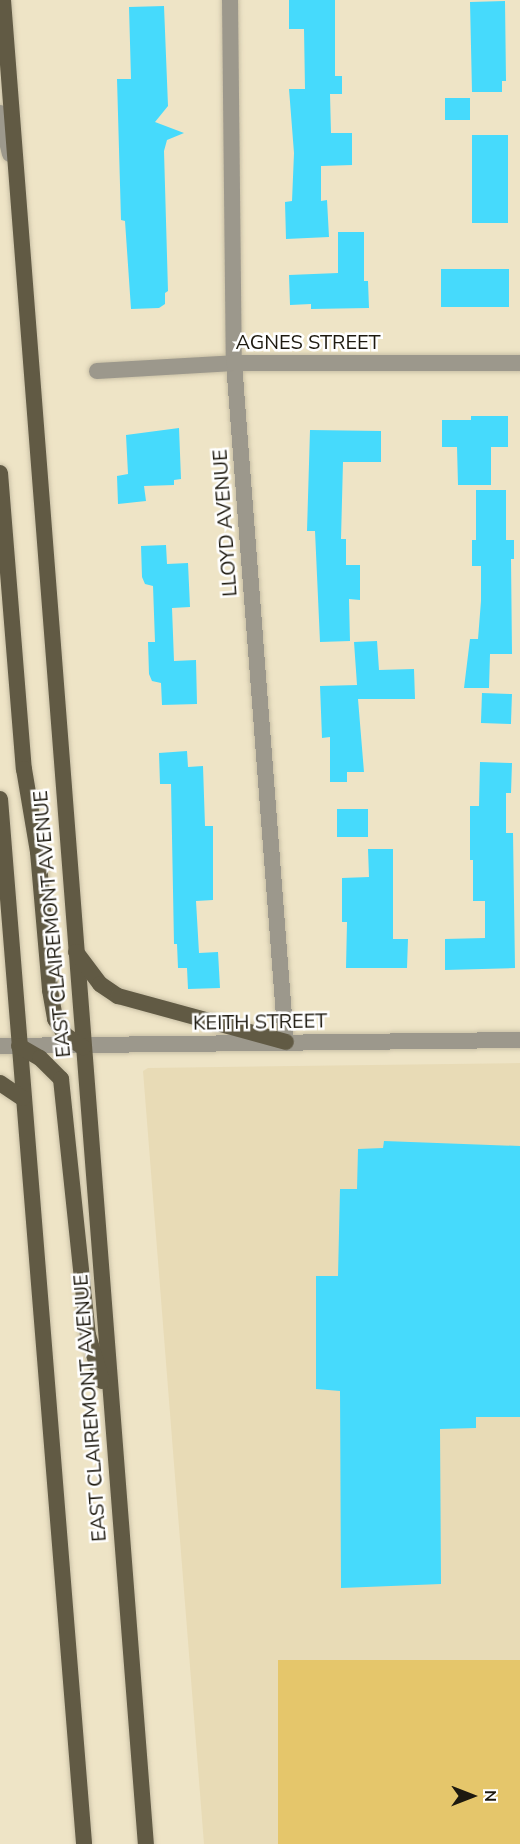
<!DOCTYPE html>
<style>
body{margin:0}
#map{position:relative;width:520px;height:1844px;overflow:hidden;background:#eee4c6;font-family:"Nunito Sans",sans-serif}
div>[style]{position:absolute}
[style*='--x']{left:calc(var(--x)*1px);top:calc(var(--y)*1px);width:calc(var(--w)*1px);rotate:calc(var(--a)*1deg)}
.built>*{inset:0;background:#e8dbb6}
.green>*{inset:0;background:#e5c66b;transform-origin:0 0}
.building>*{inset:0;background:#46dafc;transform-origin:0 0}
.roads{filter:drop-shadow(0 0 2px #c8bfa5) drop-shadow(0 0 2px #c8bfa5)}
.minor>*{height:16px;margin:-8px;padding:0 8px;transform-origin:8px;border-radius:8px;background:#9c988c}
.tertiary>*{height:16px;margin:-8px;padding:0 8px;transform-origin:8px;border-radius:8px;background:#9c988c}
.primary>*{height:16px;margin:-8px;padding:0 8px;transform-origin:8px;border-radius:8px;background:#615a44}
span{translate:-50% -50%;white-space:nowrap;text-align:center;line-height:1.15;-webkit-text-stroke:5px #fff;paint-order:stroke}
.street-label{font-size:20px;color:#1d190f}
.north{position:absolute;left:442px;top:1766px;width:60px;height:60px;-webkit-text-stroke:4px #fff;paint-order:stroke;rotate:90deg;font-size:16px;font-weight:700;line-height:24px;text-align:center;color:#1d190f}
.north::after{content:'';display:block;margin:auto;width:21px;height:27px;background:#1d190f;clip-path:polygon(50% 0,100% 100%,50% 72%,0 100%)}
</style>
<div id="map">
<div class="built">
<div style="clip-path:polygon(520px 1063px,520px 1844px,204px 1844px,143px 1071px,148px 1068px)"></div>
</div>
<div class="green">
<div style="left:520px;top:1660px;width:184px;height:242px;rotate:90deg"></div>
</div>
<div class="building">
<div style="clip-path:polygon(289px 0,335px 0,335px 76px,342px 76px,342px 94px,330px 94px,331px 133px,352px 133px,352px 165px,321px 166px,321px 201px,327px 200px,329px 237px,286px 239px,285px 202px,292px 201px,294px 153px,289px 89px,305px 89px,304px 29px,289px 29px)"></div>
<div style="clip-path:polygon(505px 1px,506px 81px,502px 81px,502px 92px,472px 92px,470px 2px)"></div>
<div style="clip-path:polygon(164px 6px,168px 106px,155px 122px,184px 133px,167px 140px,164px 151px,168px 291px,165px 293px,165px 304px,159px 308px,131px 309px,125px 221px,121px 220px,117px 79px,131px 79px,129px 7px)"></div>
<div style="left:445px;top:98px;width:25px;height:22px"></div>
<div style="left:472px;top:135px;width:36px;height:88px"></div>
<div style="clip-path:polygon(338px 232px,364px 232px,364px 281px,368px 281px,369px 308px,311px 309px,311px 304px,290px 305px,289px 275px,338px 273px)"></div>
<div style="left:509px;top:269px;width:38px;height:68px;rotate:90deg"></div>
<div style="clip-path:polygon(471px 416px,508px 416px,508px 447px,491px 447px,491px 485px,458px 485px,457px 447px,442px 447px,442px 420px,471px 420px)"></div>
<div style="clip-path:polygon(179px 428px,181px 479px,174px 480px,174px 485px,144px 486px,146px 501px,118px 504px,117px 476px,128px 474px,126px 435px)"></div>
<div style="clip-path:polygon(310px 430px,381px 431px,381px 462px,343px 462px,341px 539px,346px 539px,346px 565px,360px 565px,360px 600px,349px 599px,350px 641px,320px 642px,315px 531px,307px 531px)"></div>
<div style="clip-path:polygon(476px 490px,506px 490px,506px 540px,514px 540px,514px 559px,511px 559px,512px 654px,490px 654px,489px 688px,464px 688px,470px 639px,478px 639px,481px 601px,481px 566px,472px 566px,472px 540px,476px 540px)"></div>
<div style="clip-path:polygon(166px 545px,167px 564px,188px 563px,190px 607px,172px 608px,174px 661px,196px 660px,197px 704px,162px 705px,161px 683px,152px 681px,149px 674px,148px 642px,155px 642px,153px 586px,145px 584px,142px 577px,141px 546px)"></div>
<div style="clip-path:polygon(377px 641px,379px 670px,414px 669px,415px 699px,358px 699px,364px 772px,347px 772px,347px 782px,330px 782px,330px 737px,322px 738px,320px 686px,357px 685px,354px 642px)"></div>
<div style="left:482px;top:693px;width:30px;height:30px;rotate:2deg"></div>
<div style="clip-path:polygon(187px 751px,188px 767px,203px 766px,205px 826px,213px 826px,213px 900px,196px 901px,199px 953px,218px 952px,220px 988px,188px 989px,187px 968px,178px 968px,177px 944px,174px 944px,171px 784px,160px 784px,159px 753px)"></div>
<div style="clip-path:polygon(480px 762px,512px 763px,511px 793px,506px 793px,506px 833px,513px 833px,515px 968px,445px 970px,445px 939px,485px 938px,485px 901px,473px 901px,473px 860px,470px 860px,470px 806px,479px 806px)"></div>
<div style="left:337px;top:809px;width:31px;height:28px"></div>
<div style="clip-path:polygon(368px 849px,393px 849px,393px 939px,408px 939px,407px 968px,346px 968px,347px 922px,342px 922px,342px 878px,369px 877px)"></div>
<div style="clip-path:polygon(384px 1141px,520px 1146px,520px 1417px,476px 1417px,476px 1428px,440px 1429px,441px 1584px,341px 1588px,340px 1391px,316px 1389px,316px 1276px,338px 1276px,340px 1189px,357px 1189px,358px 1149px,383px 1148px)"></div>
</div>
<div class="roads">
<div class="minor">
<div style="--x:230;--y:0;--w:363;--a:89.4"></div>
<div style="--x:234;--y:363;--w:681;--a:85.62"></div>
<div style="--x:97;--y:371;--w:137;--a:-3.3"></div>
<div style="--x:234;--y:363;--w:286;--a:0"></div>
<div style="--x:0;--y:1046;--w:520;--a:-0.66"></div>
</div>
<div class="tertiary">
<div style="--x:0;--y:113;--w:42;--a:76.3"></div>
</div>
<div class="primary">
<div style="--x:3;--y:0;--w:1850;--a:85.57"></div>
<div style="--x:0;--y:473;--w:297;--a:85.4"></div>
<div style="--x:24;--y:769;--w:84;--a:80.4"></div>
<div style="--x:38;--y:852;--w:139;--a:85"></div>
<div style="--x:50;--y:990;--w:29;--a:80"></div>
<div style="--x:55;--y:1019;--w:19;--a:58"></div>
<div style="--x:65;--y:1035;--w:22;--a:34"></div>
<div style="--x:0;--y:799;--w:1048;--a:85.4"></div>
<div style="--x:76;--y:952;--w:40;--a:53"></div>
<div style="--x:100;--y:984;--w:22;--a:34"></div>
<div style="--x:118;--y:996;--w:174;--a:15.3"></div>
<div style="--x:19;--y:1046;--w:24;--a:30"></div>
<div style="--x:40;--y:1058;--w:30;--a:45"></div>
<div style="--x:61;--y:1079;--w:257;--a:84"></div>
<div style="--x:88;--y:1335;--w:48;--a:73.1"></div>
<div style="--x:0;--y:1083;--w:27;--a:34"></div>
</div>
</div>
<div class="street-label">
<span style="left:308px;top:342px">AGNES STREET</span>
<span style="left:225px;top:523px;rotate:-94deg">LLOYD AVENUE</span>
<span style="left:52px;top:924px;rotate:-95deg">EAST CLAIREMONT AVENUE</span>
<span style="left:260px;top:1022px;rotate:-1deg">KEITH STREET</span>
<span style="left:90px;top:1408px;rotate:-94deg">EAST CLAIREMONT AVENUE</span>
</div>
<div class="north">N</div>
</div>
